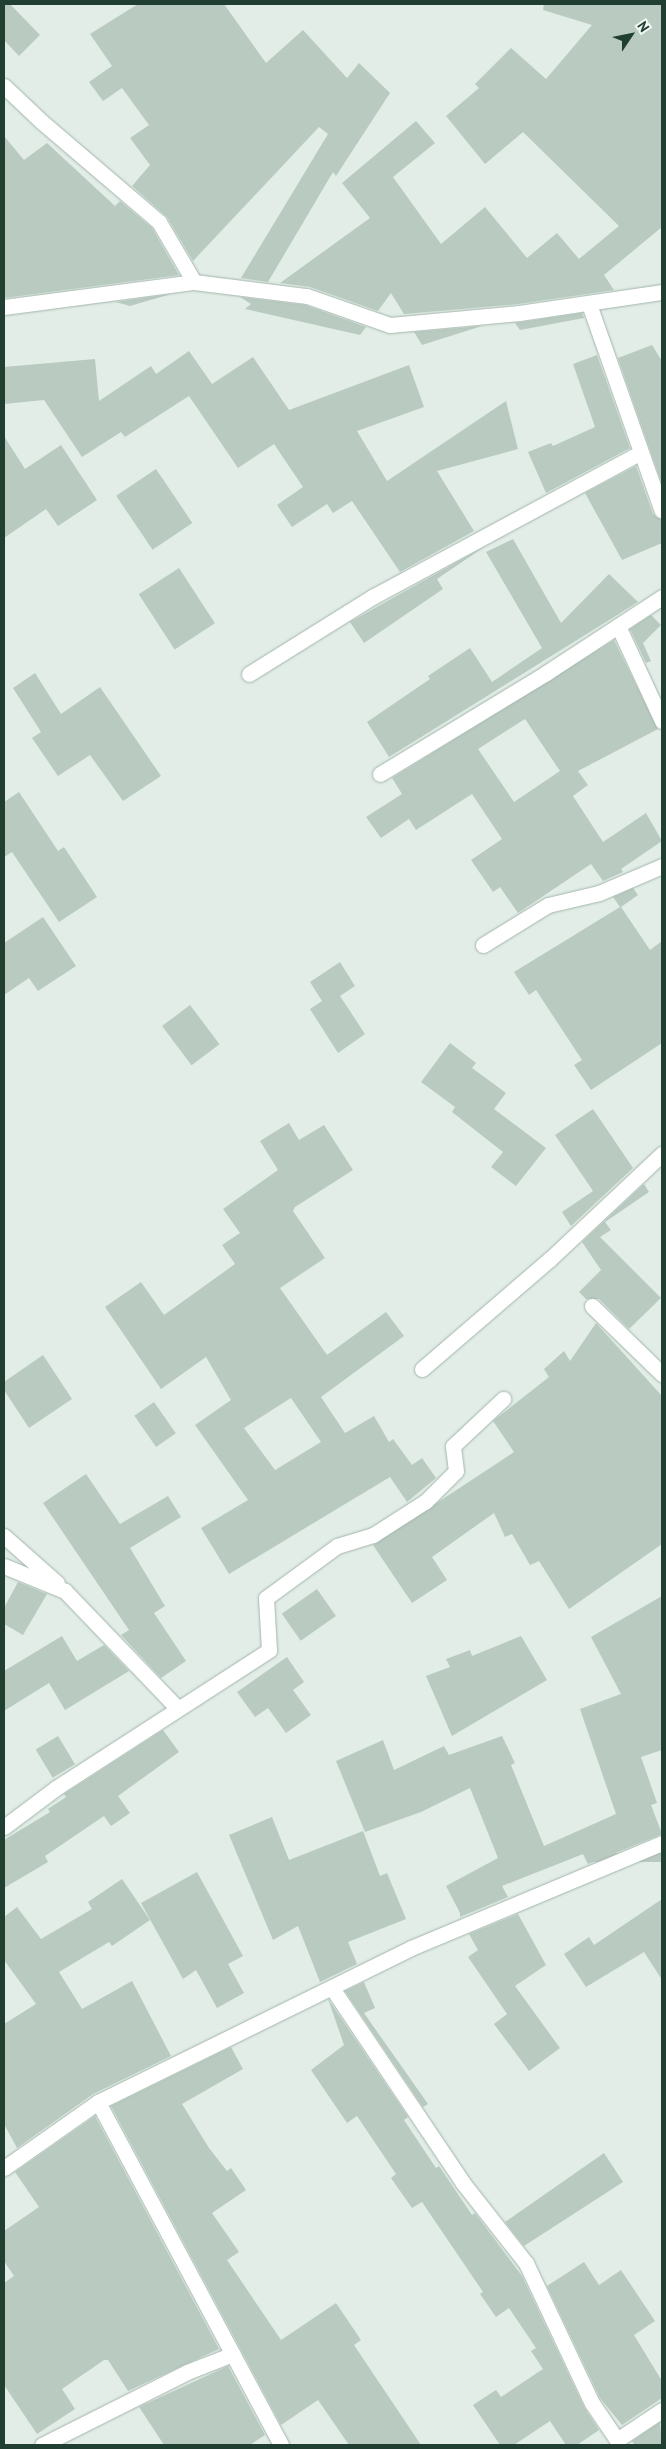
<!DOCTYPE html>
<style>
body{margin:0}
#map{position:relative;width:666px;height:2449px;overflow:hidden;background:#e1ede6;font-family:"PT Sans",sans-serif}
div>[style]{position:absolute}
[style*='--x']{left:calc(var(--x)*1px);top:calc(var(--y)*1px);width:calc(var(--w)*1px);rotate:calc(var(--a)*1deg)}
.building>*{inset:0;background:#b9cbc1;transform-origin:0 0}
.roads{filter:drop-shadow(0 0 1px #a3b5ac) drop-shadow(0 0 1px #a3b5ac)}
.minor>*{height:15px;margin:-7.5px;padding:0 7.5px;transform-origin:7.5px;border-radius:7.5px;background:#fff}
span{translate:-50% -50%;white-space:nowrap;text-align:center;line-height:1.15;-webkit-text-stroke:4px #f2f9f4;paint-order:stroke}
.frame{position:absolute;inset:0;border:5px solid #203f32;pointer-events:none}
.north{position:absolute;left:606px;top:10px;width:50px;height:50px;-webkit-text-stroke:4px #f2f9f4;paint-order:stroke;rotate:56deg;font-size:14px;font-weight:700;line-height:20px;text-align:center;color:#203f32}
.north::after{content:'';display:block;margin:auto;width:18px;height:22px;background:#203f32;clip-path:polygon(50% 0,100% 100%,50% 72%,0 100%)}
</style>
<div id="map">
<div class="building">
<div style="clip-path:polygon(4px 4px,10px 4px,40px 35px,19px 56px,4px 40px)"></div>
<div style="clip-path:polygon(138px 4px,224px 4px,266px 63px,303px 30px,347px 78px,359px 63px,390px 93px,336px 176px,333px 172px,268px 282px,241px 278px,328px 134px,319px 127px,193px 261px,167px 217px,132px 186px,150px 165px,130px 138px,149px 125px,122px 88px,103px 101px,89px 82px,112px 66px,90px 34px)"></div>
<div style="clip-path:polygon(544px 4px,662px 4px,662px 227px,604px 275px,614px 290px,518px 304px,404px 314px,391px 293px,378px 311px,310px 287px,280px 283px,370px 218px,342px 183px,416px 121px,435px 143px,393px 177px,441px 244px,485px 207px,527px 258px,557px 233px,579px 259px,619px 226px,523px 132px,485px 164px,446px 116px,479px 88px,475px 84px,511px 48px,546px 79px,592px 25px,543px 10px)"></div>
<div style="clip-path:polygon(4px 136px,24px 160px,47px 143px,115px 206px,120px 201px,152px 228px,179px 275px,4px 298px)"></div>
<div style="clip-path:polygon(171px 294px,130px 306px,116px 302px)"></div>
<div style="clip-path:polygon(240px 297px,305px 305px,366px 327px,360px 335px,245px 309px,251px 304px)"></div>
<div style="clip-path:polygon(582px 313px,584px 318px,520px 330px,515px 323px)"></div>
<div style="clip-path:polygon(482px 326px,422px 345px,414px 332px)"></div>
<div style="clip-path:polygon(652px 345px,662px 361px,662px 484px,618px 358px)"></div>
<div style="clip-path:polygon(189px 351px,212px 384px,253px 357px,289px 410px,409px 365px,424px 407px,357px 431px,387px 481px,506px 401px,518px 449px,437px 471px,474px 531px,400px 572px,352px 501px,333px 513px,327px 504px,292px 527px,277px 505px,303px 487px,274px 444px,238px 468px,189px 396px,125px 437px,121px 432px,82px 457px,44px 400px,4px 404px,4px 367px,95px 359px,99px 401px,151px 366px,156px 374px)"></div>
<div style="clip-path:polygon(597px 355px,630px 448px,546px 493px,528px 452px,551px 443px,553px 446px,595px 427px,573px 364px)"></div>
<div style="clip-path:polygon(4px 436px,25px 469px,61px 445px,97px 500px,58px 526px,46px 509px,4px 538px)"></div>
<div style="clip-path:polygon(636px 466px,653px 514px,662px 520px,662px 543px,622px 560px,585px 493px)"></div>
<div style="left:156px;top:469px;width:65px;height:48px;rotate:56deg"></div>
<div style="clip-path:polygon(513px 539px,561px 623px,609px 574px,638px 602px,389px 757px,367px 722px,430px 679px,428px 676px,470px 648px,492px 682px,542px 648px,486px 552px)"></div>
<div style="clip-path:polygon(484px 547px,437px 579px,443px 589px,364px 643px,350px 622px)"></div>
<div style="left:179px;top:568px;width:66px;height:48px;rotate:57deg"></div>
<div style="clip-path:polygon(651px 615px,661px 625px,643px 643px,651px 661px,646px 663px,630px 629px)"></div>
<div style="clip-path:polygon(evenodd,614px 640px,658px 729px,578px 771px,588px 785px,573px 796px,603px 842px,646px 813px,662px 841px,621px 869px,623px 872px,603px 881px,591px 864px,518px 913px,500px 887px,493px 892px,471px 860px,502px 839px,472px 794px,416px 830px,409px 819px,381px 838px,366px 817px,402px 794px,392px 778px,614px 640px,525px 719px,560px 771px,514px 802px,478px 749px,525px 719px)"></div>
<div style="clip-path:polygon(35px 673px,61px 714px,100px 687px,161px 776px,123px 801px,90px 755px,58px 776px,32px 738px,41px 732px,13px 688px)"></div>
<div style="clip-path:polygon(19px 792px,58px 851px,64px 847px,97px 897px,59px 922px,12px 852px,4px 857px,4px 802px)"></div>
<div style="clip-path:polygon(633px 888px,638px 895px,621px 907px,650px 950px,662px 941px,662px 1043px,591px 1090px,574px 1065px,582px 1060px,536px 990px,529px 995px,514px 972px,620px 907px,613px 897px)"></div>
<div style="clip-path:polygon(43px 917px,76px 966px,38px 991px,29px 978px,4px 995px,4px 943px)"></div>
<div style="clip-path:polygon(340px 962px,355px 986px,340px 996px,365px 1034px,338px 1053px,310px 1009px,322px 1001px,310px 982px)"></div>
<div style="left:190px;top:1005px;width:49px;height:35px;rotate:53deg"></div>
<div style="clip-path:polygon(450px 1043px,476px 1063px,472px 1068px,506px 1093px,494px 1109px,546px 1148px,516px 1186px,491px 1167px,503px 1152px,452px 1112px,455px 1107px,421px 1082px)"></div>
<div style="clip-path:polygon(593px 1109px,633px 1168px,571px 1226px,562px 1212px,593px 1191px,555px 1135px)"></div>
<div style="clip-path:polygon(evenodd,289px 1123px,299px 1140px,324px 1125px,353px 1170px,295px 1207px,293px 1211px,325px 1258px,280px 1288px,327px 1355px,386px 1312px,404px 1336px,321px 1397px,345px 1433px,374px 1416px,389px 1442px,393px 1439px,412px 1465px,422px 1458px,436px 1478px,407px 1502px,390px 1477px,229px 1574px,201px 1528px,248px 1500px,195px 1425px,231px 1400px,206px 1357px,161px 1389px,105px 1307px,141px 1282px,164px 1315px,235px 1264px,222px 1245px,240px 1233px,223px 1209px,278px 1170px,260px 1141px,289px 1123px,291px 1398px,321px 1442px,275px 1470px,244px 1428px,291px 1398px)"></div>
<div style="clip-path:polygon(644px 1184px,649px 1192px,605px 1222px,611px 1230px,600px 1237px,661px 1298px,629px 1329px,599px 1299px,586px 1299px,579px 1292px,601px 1270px,582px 1242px)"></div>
<div style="clip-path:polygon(596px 1323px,662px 1396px,662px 1544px,569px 1609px,539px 1561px,530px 1565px,512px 1534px,505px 1537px,494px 1513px,432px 1557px,447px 1580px,412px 1603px,373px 1545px,514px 1452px,493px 1421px,549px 1377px,544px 1369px,564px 1351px,570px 1361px)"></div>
<div style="clip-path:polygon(43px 1355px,72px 1399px,29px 1428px,4px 1390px,4px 1382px)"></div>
<div style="left:154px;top:1402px;width:38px;height:24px;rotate:55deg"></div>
<div style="clip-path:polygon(86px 1474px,120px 1524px,168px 1496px,181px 1517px,130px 1548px,165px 1606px,154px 1613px,186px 1661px,161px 1678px,121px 1635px,129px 1630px,43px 1503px)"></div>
<div style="clip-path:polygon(18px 1582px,47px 1594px,23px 1635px,4px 1624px,4px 1608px)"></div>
<div style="left:317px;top:1589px;width:33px;height:43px;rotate:55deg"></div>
<div style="clip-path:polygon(662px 1596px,662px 1750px,641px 1757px,657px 1803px,651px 1805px,662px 1834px,588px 1864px,583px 1854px,502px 1886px,508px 1897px,460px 1917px,460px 1913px,446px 1886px,498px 1858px,470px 1788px,421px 1812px,365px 1832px,336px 1761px,383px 1740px,394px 1770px,444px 1746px,449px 1755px,502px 1736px,515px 1763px,511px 1765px,544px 1846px,616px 1814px,580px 1709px,621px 1694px,591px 1637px)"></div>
<div style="clip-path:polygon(62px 1636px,77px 1661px,104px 1645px,129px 1671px,65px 1710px,49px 1683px,4px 1711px,4px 1671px)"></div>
<div style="clip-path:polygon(521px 1636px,547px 1680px,452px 1736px,426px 1676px,450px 1667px,446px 1659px,470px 1650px,472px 1656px)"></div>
<div style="clip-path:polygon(287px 1657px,304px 1682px,293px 1690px,311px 1715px,286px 1733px,268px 1708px,255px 1717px,237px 1692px)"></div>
<div style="clip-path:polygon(163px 1730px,179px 1752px,118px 1796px,130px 1813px,111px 1826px,104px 1816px,45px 1856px,48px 1862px,4px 1888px,4px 1840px,50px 1812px,48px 1809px,66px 1797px,64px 1794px)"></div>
<div style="left:58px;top:1736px;width:33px;height:26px;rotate:59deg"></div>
<div style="clip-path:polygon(272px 1817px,289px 1860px,363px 1831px,380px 1876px,387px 1873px,406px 1919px,348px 1942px,357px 1964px,320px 1982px,298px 1926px,273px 1940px,229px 1835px)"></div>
<div style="left:662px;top:1853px;width:9px;height:73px;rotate:90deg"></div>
<div style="clip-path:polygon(197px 1872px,243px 1956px,228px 1964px,244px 1993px,217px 2008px,196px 1970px,183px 1979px,141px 1903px)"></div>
<div style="clip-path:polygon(122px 1879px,150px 1920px,112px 1946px,109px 1942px,59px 1972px,82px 2009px,132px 1981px,171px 2056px,93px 2094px,17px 2148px,4px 2124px,4px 2024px,36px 2004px,4px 1960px,4px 1917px,17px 1907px,41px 1939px,92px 1909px,88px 1902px)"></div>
<div style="clip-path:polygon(662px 1899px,662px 1980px,644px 1952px,586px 1987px,564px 1954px,589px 1937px,594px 1945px)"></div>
<div style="clip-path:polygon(518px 1914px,546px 1965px,515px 1986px,560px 2048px,529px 2071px,494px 2024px,507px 2014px,468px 1957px,478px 1950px,469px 1934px)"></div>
<div style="clip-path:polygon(364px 1982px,375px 2008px,364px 2013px,428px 2104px,423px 2107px,345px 1991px)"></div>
<div style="clip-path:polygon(328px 1999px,408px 2117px,404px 2120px,436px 2168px,439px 2166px,472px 2215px,475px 2213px,522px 2276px,584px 2407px,599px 2430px,577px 2445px,566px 2445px,550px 2421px,514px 2445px,500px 2445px,473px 2405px,496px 2390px,501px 2397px,543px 2369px,531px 2351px,536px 2348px,509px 2308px,496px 2317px,480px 2294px,483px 2292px,422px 2202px,412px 2208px,391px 2178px,396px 2174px,357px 2116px,347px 2123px,311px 2070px,344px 2045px)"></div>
<div style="clip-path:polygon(231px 2047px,243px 2069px,182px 2104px,209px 2148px,227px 2171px,231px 2168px,246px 2190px,212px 2213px,239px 2252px,227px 2260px,281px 2340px,336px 2303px,361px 2340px,354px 2345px,421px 2445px,349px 2445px,318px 2400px,281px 2425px,111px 2106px)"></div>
<div style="clip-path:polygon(95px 2116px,219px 2349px,128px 2391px,108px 2360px,104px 2360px,62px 2389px,75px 2409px,37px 2434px,4px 2385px,4px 2283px,14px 2276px,4px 2261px,4px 2231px,39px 2207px,15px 2172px)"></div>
<div style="clip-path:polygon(604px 2153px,623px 2182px,524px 2246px,505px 2222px)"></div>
<div style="clip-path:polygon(584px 2262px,599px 2285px,621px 2270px,655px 2321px,634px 2335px,662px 2381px,662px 2398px,622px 2425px,600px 2398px,547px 2286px)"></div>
<div style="clip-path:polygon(228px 2366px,265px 2435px,250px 2445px,164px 2445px,139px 2407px)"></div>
<div style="clip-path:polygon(660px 2422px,662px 2445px,635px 2445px,632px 2441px)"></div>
</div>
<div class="roads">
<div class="minor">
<div style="--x:4;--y:86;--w:52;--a:43.5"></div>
<div style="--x:42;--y:122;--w:154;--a:40.5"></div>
<div style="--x:159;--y:222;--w:69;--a:59.7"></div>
<div style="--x:589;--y:304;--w:219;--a:70.6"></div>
<div style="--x:4;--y:307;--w:192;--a:-7.5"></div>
<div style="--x:194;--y:282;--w:114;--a:7.1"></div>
<div style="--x:307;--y:296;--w:88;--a:19.3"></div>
<div style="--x:390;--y:325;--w:130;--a:-5.3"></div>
<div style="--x:519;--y:313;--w:145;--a:-8.4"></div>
<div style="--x:618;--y:626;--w:105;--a:65.1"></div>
<div style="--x:249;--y:674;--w:147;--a:-32"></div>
<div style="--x:374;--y:596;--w:302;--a:-28.3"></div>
<div style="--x:380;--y:774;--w:194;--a:-31.3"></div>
<div style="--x:546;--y:673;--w:139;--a:-33.2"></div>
<div style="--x:483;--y:945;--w:76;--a:-31.6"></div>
<div style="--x:548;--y:905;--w:52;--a:-13.2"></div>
<div style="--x:599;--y:893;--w:69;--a:-23.2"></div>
<div style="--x:592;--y:1306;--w:98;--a:44.2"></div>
<div style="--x:422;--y:1369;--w:169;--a:-40.7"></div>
<div style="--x:550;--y:1259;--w:154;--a:-43.2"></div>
<div style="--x:4;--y:1536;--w:71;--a:41.6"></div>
<div style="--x:4;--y:1566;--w:66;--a:22.3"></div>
<div style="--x:65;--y:1591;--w:163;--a:46.2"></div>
<div style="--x:4;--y:1827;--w:65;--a:-36.9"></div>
<div style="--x:56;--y:1788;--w:254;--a:-32.9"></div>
<div style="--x:269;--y:1650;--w:52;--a:-93.3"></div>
<div style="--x:266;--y:1598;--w:88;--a:-36.2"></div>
<div style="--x:337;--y:1546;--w:38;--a:-17"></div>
<div style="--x:373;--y:1535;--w:63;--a:-32.7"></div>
<div style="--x:426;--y:1501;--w:42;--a:-45"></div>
<div style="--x:456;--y:1471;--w:25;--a:-97"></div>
<div style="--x:453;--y:1446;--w:69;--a:-43.2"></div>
<div style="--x:332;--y:1988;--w:235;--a:56.1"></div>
<div style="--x:463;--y:2183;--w:102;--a:51.8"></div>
<div style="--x:526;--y:2263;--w:155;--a:64.8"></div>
<div style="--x:592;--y:2403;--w:45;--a:56"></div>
<div style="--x:617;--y:2440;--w:54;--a:-33.7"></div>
<div style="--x:98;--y:2102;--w:349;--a:-26.2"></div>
<div style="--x:411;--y:1948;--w:272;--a:-22.7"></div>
<div style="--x:4;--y:2168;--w:115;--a:-35.1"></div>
<div style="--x:98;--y:2102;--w:389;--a:61.9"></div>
<div style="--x:42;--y:2445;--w:162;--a:-26.7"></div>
<div style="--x:187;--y:2372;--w:49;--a:-21.4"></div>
</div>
</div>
<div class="frame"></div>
<div class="north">N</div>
</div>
